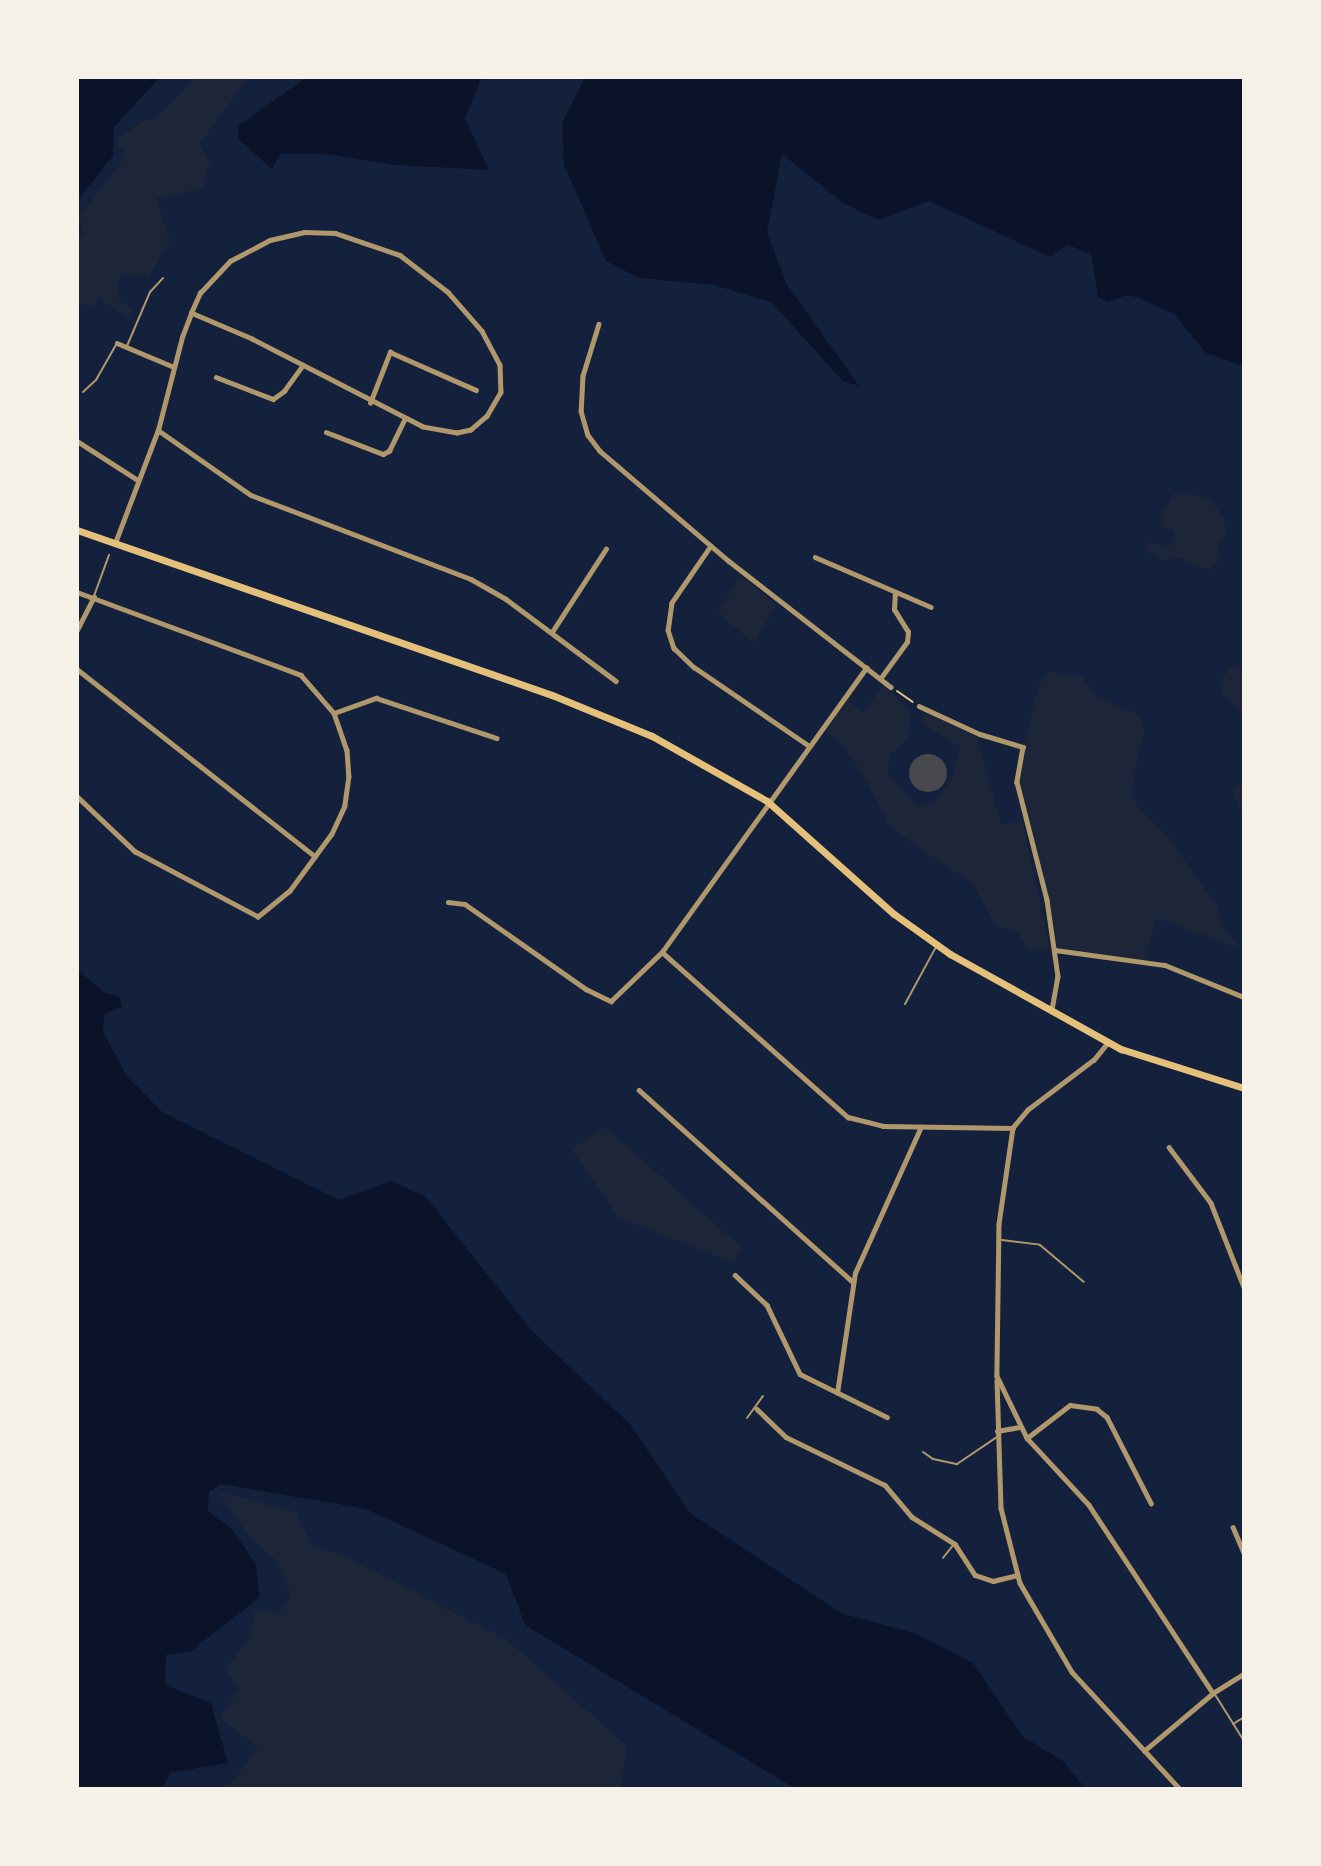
<!DOCTYPE html>
<style>
body{margin:0}
#map{position:relative;width:1321px;height:1866px;overflow:hidden;background:#14213d;font-family:"Fira Sans",sans-serif}
div>[style]{position:absolute}
[style*='--x']{left:calc(var(--x)*1px);top:calc(var(--y)*1px);width:calc(var(--w)*1px);rotate:calc(var(--a)*1deg)}
.green>*{inset:0;background:#1d2539}
.water>*{inset:0;background:#0b132b}
.building>*{inset:0;background:#48494c}
.round{border-radius:50%}
.path>*{height:2px;margin:-1px;padding:0 1px;transform-origin:1px;border-radius:1px;background:#e5c07b}
.service>*{height:2px;margin:-1px;padding:0 1px;transform-origin:1px;border-radius:1px;background:#b1986c}
.minor>*{height:4.5px;margin:-2.25px;padding:0 2.25px;transform-origin:2.25px;border-radius:2.25px;background:#b1986c}
.primary>*{height:7px;margin:-3.5px;padding:0 3.5px;transform-origin:3.5px;border-radius:3.5px;background:#e5c07b}
span{translate:-50% -50%;white-space:nowrap;text-align:center;line-height:1.15;-webkit-text-stroke:5px #f6f1e7;paint-order:stroke}
.frame{position:absolute;inset:0;border:79px solid #f6f1e7;pointer-events:none}
</style>
<div id="map">
<div class="green">
<div style="clip-path:polygon(196px 77px,249px 77px,199px 144px,210px 163px,202px 189px,156px 198px,170px 241px,149px 277px,122px 274px,117px 280px,120px 301px,132px 310px,128px 319px,99px 298px,91px 307px,77px 301px,77px 241px,84px 235px,79px 217px,122px 161px,124px 148px,117px 146px,118px 139px,142px 122px,156px 118px)"></div>
<div style="clip-path:polygon(1175px 492px,1210px 498px,1224px 518px,1226px 531px,1216px 547px,1222px 554px,1211px 570px,1175px 557px,1162px 560px,1146px 550px,1149px 542px,1168px 548px,1173px 540px,1174px 531px,1161px 527px,1161px 515px)"></div>
<div style="clip-path:polygon(740px 575px,776px 605px,754px 643px,718px 613px)"></div>
<div style="clip-path:polygon(1232px 666px,1244px 671px,1244px 716px,1222px 692px,1220px 681px)"></div>
<div style="clip-path:polygon(1047px 671px,1081px 676px,1095px 695px,1138px 715px,1144px 729px,1131px 790px,1136px 805px,1168px 836px,1216px 905px,1226px 932px,1244px 950px,1157px 918px,1144px 961px,1055px 950px,1048px 899px,1017px 774px,1038px 687px)"></div>
<div style="clip-path:polygon(884px 685px,910px 710px,908px 738px,891px 754px,887px 773px,919px 807px,934px 803px,952px 778px,960px 746px,922px 724px,926px 712px,977px 737px,1001px 825px,1022px 821px,1050px 949px,1029px 952px,1016px 930px,996px 926px,972px 883px,891px 828px,862px 773px,840px 742px,824px 731px,846px 700px,863px 712px)"></div>
<div style="clip-path:polygon(1244px 781px,1244px 818px,1231px 789px)"></div>
<div style="clip-path:polygon(605px 1127px,742px 1248px,733px 1262px,618px 1217px,572px 1149px)"></div>
<div style="clip-path:polygon(218px 1492px,296px 1512px,312px 1546px,344px 1556px,507px 1640px,627px 1746px,620px 1789px,164px 1789px,228px 1788px,258px 1747px,221px 1719px,239px 1689px,226px 1669px,252px 1634px,253px 1609px,279px 1613px,291px 1596px,276px 1560px,249px 1536px)"></div>
</div>
<div class="water">
<div style="clip-path:polygon(77px 77px,160px 77px,114px 127px,113px 156px,77px 201px)"></div>
<div style="clip-path:polygon(307px 77px,482px 77px,465px 118px,489px 170px,395px 165px,325px 154px,281px 154px,272px 169px,238px 139px,239px 125px)"></div>
<div style="clip-path:polygon(585px 77px,1244px 77px,1244px 366px,1206px 353px,1174px 314px,1139px 298px,1126px 295px,1109px 302px,1098px 297px,1091px 254px,1068px 245px,1050px 257px,929px 201px,878px 220px,843px 203px,782px 154px,767px 232px,786px 283px,859px 386px,843px 381px,771px 302px,714px 285px,639px 278px,606px 261px,564px 165px,562px 123px)"></div>
<div style="clip-path:polygon(77px 969px,105px 993px,119px 996px,122px 1007px,105px 1013px,103px 1032px,127px 1076px,162px 1112px,339px 1200px,391px 1181px,426px 1197px,533px 1332px,630px 1424px,690px 1513px,843px 1614px,915px 1633px,973px 1663px,1022px 1736px,1063px 1761px,1086px 1789px,796px 1789px,525px 1625px,506px 1574px,366px 1509px,221px 1484px,209px 1492px,208px 1511px,232px 1529px,256px 1564px,260px 1597px,191px 1651px,166px 1655px,165px 1685px,211px 1703px,228px 1763px,170px 1773px,162px 1789px,77px 1789px)"></div>
</div>
<div class="building">
<div class="round" style="left:909px;top:754px;width:38px;height:38px"></div>
</div>
<div class="path">
<div style="--x:897;--y:691;--w:19;--a:35"></div>
</div>
<div class="service">
<div style="--x:127;--y:346;--w:59;--a:-66.9"></div>
<div style="--x:150;--y:292;--w:19;--a:-47"></div>
<div style="--x:83;--y:392;--w:18;--a:-43"></div>
<div style="--x:96;--y:380;--w:43;--a:-60.4"></div>
<div style="--x:94;--y:596;--w:44;--a:-69.9"></div>
<div style="--x:905;--y:1004;--w:65;--a:-61.5"></div>
<div style="--x:1002;--y:1240;--w:38;--a:7"></div>
<div style="--x:1040;--y:1245;--w:57;--a:40.1"></div>
<div style="--x:747;--y:1418;--w:27;--a:-54"></div>
<div style="--x:923;--y:1452;--w:12;--a:35"></div>
<div style="--x:933;--y:1459;--w:25;--a:12"></div>
<div style="--x:957;--y:1464;--w:48;--a:-34"></div>
<div style="--x:943;--y:1558;--w:18;--a:-52"></div>
<div style="--x:1214;--y:1693;--w:57;--a:58"></div>
<div style="--x:1233;--y:1724;--w:13;--a:-32"></div>
</div>
<div class="minor">
<div style="--x:599;--y:324;--w:54;--a:107.1"></div>
<div style="--x:583;--y:376;--w:35;--a:93"></div>
<div style="--x:581;--y:411;--w:25;--a:74"></div>
<div style="--x:588;--y:435;--w:20;--a:53"></div>
<div style="--x:600;--y:451;--w:170;--a:40.5"></div>
<div style="--x:729;--y:561;--w:205;--a:37.9"></div>
<div style="--x:117;--y:343;--w:62;--a:22.8"></div>
<div style="--x:216;--y:377;--w:61;--a:21.1"></div>
<div style="--x:273;--y:399;--w:14;--a:-36"></div>
<div style="--x:284;--y:391;--w:32;--a:-54"></div>
<div style="--x:370;--y:403;--w:55;--a:-68.6"></div>
<div style="--x:390;--y:352;--w:94;--a:23.8"></div>
<div style="--x:158;--y:430;--w:113;--a:35"></div>
<div style="--x:251;--y:495;--w:235;--a:20.9"></div>
<div style="--x:471;--y:579;--w:40;--a:29.7"></div>
<div style="--x:506;--y:599;--w:137;--a:36.7"></div>
<div style="--x:326;--y:432;--w:61;--a:21.1"></div>
<div style="--x:383;--y:454;--w:7;--a:-27"></div>
<div style="--x:389;--y:451;--w:34;--a:-64"></div>
<div style="--x:77;--y:441;--w:72;--a:32.6"></div>
<div style="--x:115;--y:543;--w:121;--a:-69.2"></div>
<div style="--x:158;--y:430;--w:96;--a:-75.5"></div>
<div style="--x:182;--y:337;--w:26;--a:-69"></div>
<div style="--x:191;--y:313;--w:22;--a:-66"></div>
<div style="--x:200;--y:293;--w:44;--a:-46.8"></div>
<div style="--x:230;--y:261;--w:45;--a:-27.7"></div>
<div style="--x:270;--y:240;--w:35;--a:-13"></div>
<div style="--x:304;--y:232;--w:31;--a:2"></div>
<div style="--x:335;--y:233;--w:69;--a:18.7"></div>
<div style="--x:400;--y:255;--w:61;--a:37.6"></div>
<div style="--x:448;--y:292;--w:52;--a:48.9"></div>
<div style="--x:482;--y:331;--w:38;--a:62"></div>
<div style="--x:500;--y:365;--w:27;--a:88"></div>
<div style="--x:501;--y:392;--w:28;--a:120"></div>
<div style="--x:487;--y:416;--w:21;--a:139"></div>
<div style="--x:471;--y:430;--w:14;--a:168"></div>
<div style="--x:457;--y:433;--w:35;--a:-170"></div>
<div style="--x:423;--y:427;--w:192;--a:-152.8"></div>
<div style="--x:252;--y:339;--w:66;--a:-156.9"></div>
<div style="--x:711;--y:546;--w:69;--a:124.4"></div>
<div style="--x:672;--y:603;--w:27;--a:98"></div>
<div style="--x:668;--y:630;--w:19;--a:72"></div>
<div style="--x:674;--y:648;--w:28;--a:44"></div>
<div style="--x:694;--y:667;--w:138;--a:34.4"></div>
<div style="--x:815;--y:557;--w:126;--a:23.3"></div>
<div style="--x:77;--y:592;--w:239;--a:20.3"></div>
<div style="--x:301;--y:675;--w:50;--a:49"></div>
<div style="--x:334;--y:713;--w:39;--a:71"></div>
<div style="--x:347;--y:750;--w:26;--a:86"></div>
<div style="--x:349;--y:776;--w:30;--a:98"></div>
<div style="--x:345;--y:806;--w:31;--a:115"></div>
<div style="--x:332;--y:834;--w:71;--a:126.4"></div>
<div style="--x:290;--y:891;--w:41;--a:140.9"></div>
<div style="--x:258;--y:917;--w:139;--a:-152.1"></div>
<div style="--x:135;--y:852;--w:80;--a:-136.5"></div>
<div style="--x:77;--y:630;--w:37;--a:-63"></div>
<div style="--x:552;--y:632;--w:99;--a:-57"></div>
<div style="--x:77;--y:669;--w:303;--a:38.2"></div>
<div style="--x:880;--y:679;--w:46;--a:-53.9"></div>
<div style="--x:907;--y:642;--w:10;--a:-84"></div>
<div style="--x:908;--y:632;--w:26;--a:-122"></div>
<div style="--x:894;--y:610;--w:17;--a:-87"></div>
<div style="--x:919;--y:706;--w:67;--a:24.7"></div>
<div style="--x:980;--y:734;--w:45;--a:16.8"></div>
<div style="--x:1023;--y:747;--w:36;--a:100"></div>
<div style="--x:1017;--y:782;--w:122;--a:75.7"></div>
<div style="--x:1047;--y:900;--w:77;--a:81.8"></div>
<div style="--x:1058;--y:976;--w:36;--a:100"></div>
<div style="--x:334;--y:713;--w:45;--a:-19.7"></div>
<div style="--x:376;--y:698;--w:127;--a:18.3"></div>
<div style="--x:448;--y:902;--w:17;--a:7"></div>
<div style="--x:465;--y:904;--w:148;--a:35.1"></div>
<div style="--x:586;--y:989;--w:28;--a:26"></div>
<div style="--x:611;--y:1001;--w:71;--a:-43.9"></div>
<div style="--x:662;--y:952;--w:350;--a:-54.3"></div>
<div style="--x:1055;--y:950;--w:111;--a:7.8"></div>
<div style="--x:1165;--y:965;--w:85;--a:22.1"></div>
<div style="--x:662;--y:952;--w:249;--a:41.6"></div>
<div style="--x:848;--y:1117;--w:36;--a:14"></div>
<div style="--x:883;--y:1126;--w:130;--a:0.9"></div>
<div style="--x:1108;--y:1043;--w:22;--a:129"></div>
<div style="--x:1094;--y:1060;--w:83;--a:142.9"></div>
<div style="--x:1028;--y:1110;--w:23;--a:130"></div>
<div style="--x:1013;--y:1128;--w:97;--a:98.3"></div>
<div style="--x:999;--y:1224;--w:152;--a:90.8"></div>
<div style="--x:997;--y:1376;--w:69;--a:64.2"></div>
<div style="--x:1027;--y:1438;--w:91;--a:47.2"></div>
<div style="--x:1089;--y:1505;--w:225;--a:56.6"></div>
<div style="--x:639;--y:1090;--w:288;--a:41.9"></div>
<div style="--x:1169;--y:1147;--w:70;--a:53.1"></div>
<div style="--x:1211;--y:1203;--w:90;--a:68.6"></div>
<div style="--x:735;--y:1275;--w:44;--a:43.2"></div>
<div style="--x:767;--y:1305;--w:76;--a:64.4"></div>
<div style="--x:800;--y:1374;--w:97;--a:26.3"></div>
<div style="--x:997;--y:1380;--w:128;--a:88.2"></div>
<div style="--x:1001;--y:1508;--w:77;--a:75.8"></div>
<div style="--x:1020;--y:1583;--w:103;--a:59.7"></div>
<div style="--x:1072;--y:1672;--w:159;--a:47.3"></div>
<div style="--x:837;--y:1393;--w:121;--a:-81.5"></div>
<div style="--x:855;--y:1273;--w:160;--a:-65.7"></div>
<div style="--x:757;--y:1409;--w:40;--a:44"></div>
<div style="--x:786;--y:1437;--w:110;--a:25.9"></div>
<div style="--x:885;--y:1485;--w:42;--a:49.8"></div>
<div style="--x:912;--y:1517;--w:51;--a:32.1"></div>
<div style="--x:955;--y:1544;--w:37;--a:57"></div>
<div style="--x:975;--y:1575;--w:19;--a:18"></div>
<div style="--x:993;--y:1581;--w:25;--a:-14"></div>
<div style="--x:997;--y:1431;--w:22;--a:-10"></div>
<div style="--x:1027;--y:1438;--w:54;--a:-37.5"></div>
<div style="--x:1070;--y:1405;--w:27;--a:8"></div>
<div style="--x:1097;--y:1409;--w:13;--a:39"></div>
<div style="--x:1107;--y:1417;--w:97;--a:62.9"></div>
<div style="--x:1233;--y:1527;--w:28;--a:67"></div>
<div style="--x:1144;--y:1751;--w:90;--a:-40"></div>
<div style="--x:1213;--y:1693;--w:36;--a:-32"></div>
</div>
<div class="primary">
<div style="--x:77;--y:530;--w:503;--a:19.16"></div>
<div style="--x:552;--y:695;--w:108;--a:22.3"></div>
<div style="--x:652;--y:736;--w:132;--a:29.5"></div>
<div style="--x:767;--y:801;--w:170;--a:41.7"></div>
<div style="--x:894;--y:914;--w:69;--a:35.5"></div>
<div style="--x:950;--y:954;--w:196;--a:29.1"></div>
<div style="--x:1121;--y:1049;--w:129;--a:17.6"></div>
</div>
<div class="frame"></div>
</div>
